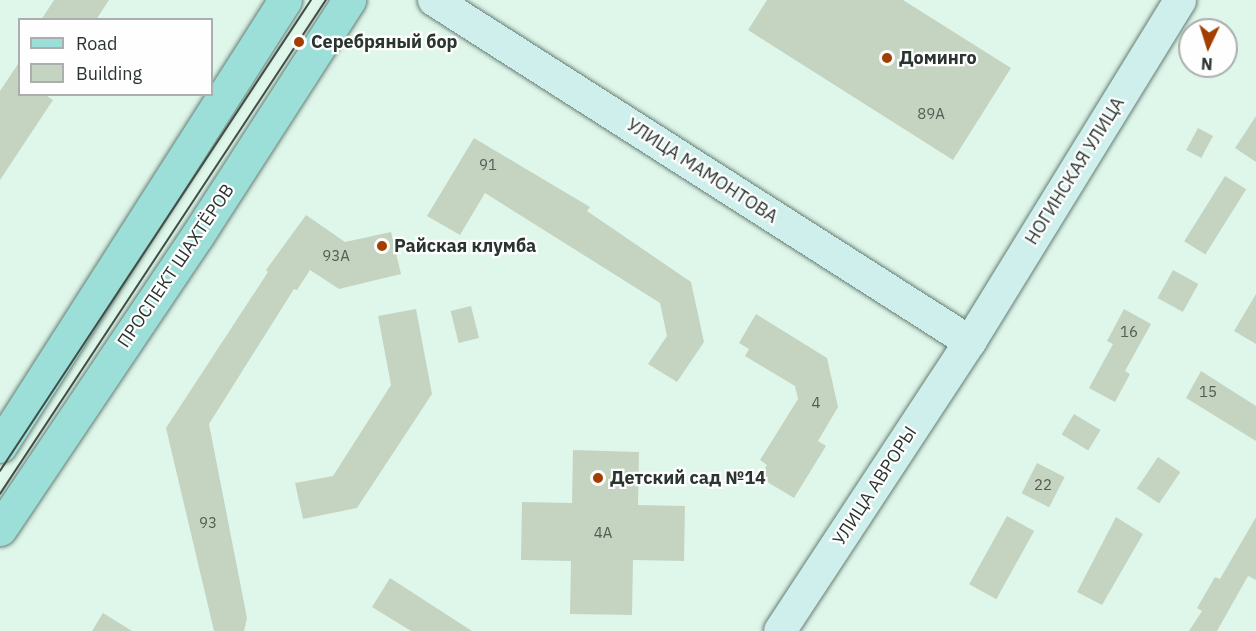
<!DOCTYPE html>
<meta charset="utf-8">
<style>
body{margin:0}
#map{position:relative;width:1256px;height:631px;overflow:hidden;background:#dff7eb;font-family:"IBM Plex Sans",sans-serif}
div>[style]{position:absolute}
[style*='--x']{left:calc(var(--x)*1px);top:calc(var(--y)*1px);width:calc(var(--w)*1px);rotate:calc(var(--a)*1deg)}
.building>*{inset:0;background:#c5d4c1;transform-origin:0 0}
.roads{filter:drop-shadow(0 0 2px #677d73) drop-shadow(0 0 2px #677d73)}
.secondary>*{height:32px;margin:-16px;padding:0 16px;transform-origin:16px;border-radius:16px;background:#ceefec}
.primary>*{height:33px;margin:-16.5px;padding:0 16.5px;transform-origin:16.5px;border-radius:16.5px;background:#9cdfd9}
.tram>*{height:1.5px;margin:-0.75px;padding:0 0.75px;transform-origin:0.75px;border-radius:0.75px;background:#424e48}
.dots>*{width:16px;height:16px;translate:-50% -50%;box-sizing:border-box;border:3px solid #fefefe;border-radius:50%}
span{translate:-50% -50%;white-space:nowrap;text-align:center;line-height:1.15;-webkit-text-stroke:4.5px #fefefe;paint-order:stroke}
.number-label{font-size:15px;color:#525d54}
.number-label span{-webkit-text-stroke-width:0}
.poi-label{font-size:18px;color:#2b3530;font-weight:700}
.left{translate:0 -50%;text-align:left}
.street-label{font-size:18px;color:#2b3530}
.legend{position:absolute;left:18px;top:18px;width:195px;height:78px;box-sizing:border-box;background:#fefefe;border:2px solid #aaaeac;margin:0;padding:8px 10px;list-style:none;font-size:18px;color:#2b3530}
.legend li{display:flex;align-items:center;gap:12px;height:30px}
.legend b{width:30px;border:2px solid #aaaeac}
.north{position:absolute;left:1178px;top:18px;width:60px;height:60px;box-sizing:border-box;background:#fefefe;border:2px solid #aaaeac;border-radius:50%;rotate:184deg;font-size:16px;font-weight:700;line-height:24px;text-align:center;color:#2b3530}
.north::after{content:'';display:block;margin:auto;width:21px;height:27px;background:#a13e00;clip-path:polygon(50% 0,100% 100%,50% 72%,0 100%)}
</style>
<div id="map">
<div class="building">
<div style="clip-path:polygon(54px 0,109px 0,96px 20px,41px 20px)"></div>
<div style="clip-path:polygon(767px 0,903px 0,1011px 68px,953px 160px,748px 30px)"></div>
<div style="clip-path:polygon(20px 61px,20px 94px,44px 94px,53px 100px,0 180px,0 91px)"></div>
<div style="clip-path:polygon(1256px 116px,1256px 162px,1235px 148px)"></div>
<div style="left:1198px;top:128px;width:17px;height:25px;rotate:28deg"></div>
<div style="clip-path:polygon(474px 138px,590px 207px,587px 211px,691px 282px,704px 342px,677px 382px,648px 364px,667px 336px,660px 303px,485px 193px,460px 235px,427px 216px)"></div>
<div style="left:1225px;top:176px;width:25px;height:77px;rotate:32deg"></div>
<div style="clip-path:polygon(306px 215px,345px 242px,391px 232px,401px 274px,339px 289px,310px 270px,297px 290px,294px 289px,209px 424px,247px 618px,244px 631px,214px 631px,166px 428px,268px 272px,266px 270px)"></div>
<div style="left:1173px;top:270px;width:29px;height:32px;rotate:29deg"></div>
<div style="clip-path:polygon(1256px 294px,1256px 344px,1234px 331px)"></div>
<div style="left:471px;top:306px;width:33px;height:21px;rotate:76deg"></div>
<div style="clip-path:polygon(416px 309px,432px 394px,357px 508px,303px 519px,295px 483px,333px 476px,391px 385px,378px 316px)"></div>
<div style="clip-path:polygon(1124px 309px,1151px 324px,1125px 371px,1130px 374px,1115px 402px,1089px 388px,1113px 344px,1107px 341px)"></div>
<div style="clip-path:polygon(756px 314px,827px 358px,838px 407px,818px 441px,826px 446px,794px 498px,759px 477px,767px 465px,760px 460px,798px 399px,795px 386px,745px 356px,749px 349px,739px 343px)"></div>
<div style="clip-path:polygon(1201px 371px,1256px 406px,1256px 441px,1186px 398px)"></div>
<div style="left:1074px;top:414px;width:31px;height:24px;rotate:31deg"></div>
<div style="clip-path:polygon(573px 450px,639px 452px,638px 505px,685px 506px,684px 561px,633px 560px,632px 615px,570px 614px,571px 561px,521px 560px,522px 502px,572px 503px)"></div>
<div style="left:1158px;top:457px;width:27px;height:38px;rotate:34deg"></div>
<div style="left:1037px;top:463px;width:31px;height:34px;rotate:27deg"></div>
<div style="left:1007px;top:516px;width:31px;height:78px;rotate:29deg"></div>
<div style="clip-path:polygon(1116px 517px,1143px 534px,1102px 605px,1077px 592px)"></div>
<div style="clip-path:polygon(1256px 517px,1256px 580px,1248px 576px,1217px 631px,1189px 631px,1202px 611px,1197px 608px,1215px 577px,1220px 579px)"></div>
<div style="clip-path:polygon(390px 578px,472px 631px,411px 631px,372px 607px)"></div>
<div style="clip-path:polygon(103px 613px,132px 631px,92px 631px)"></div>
</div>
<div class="roads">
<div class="secondary">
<div style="--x:434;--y:0;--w:636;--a:32.54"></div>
<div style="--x:780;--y:631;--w:346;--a:-56.7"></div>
<div style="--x:970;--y:342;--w:401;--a:-58.4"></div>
</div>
<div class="primary">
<div style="--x:0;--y:446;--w:529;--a:-57.42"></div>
<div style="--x:0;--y:529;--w:353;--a:-56.1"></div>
<div style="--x:197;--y:236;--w:281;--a:-57.2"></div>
</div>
</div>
<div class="tram">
<div style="--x:0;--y:471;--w:564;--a:-56.56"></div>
<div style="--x:0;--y:494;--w:592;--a:-56.58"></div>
</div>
<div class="dots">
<div style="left:299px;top:42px;background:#a13e00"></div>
<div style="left:887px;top:58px;background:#a13e00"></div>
<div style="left:382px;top:246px;background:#a13e00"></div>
<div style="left:598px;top:478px;background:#a13e00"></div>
</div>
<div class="number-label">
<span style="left:931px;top:114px">89А</span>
<span style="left:488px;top:165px">91</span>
<span style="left:336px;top:256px">93А</span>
<span style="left:1129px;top:332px">16</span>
<span style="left:1208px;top:392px">15</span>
<span style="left:816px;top:403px">4</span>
<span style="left:1043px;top:485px">22</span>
<span style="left:208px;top:523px">93</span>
<span style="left:603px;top:533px">4А</span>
</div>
<div class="poi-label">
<span class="left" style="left:311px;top:42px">Серебряный бор</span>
<span class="left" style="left:899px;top:58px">Доминго</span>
<span class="left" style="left:394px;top:246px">Райская клумба</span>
<span class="left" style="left:610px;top:478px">Детский сад №14</span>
</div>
<div class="street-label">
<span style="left:702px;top:171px;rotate:33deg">УЛИЦА МАМОНТОВА</span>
<span style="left:1075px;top:171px;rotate:-58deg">НОГИНСКАЯ УЛИЦА</span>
<span style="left:176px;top:266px;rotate:-56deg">ПРОСПЕКТ ШАХТЁРОВ</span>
<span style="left:875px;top:486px;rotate:-57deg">УЛИЦА АВРОРЫ</span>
</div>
<ul class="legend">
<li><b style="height:8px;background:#9cdfd9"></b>Road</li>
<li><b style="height:16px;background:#c5d4c1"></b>Building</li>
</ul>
<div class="north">N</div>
</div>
